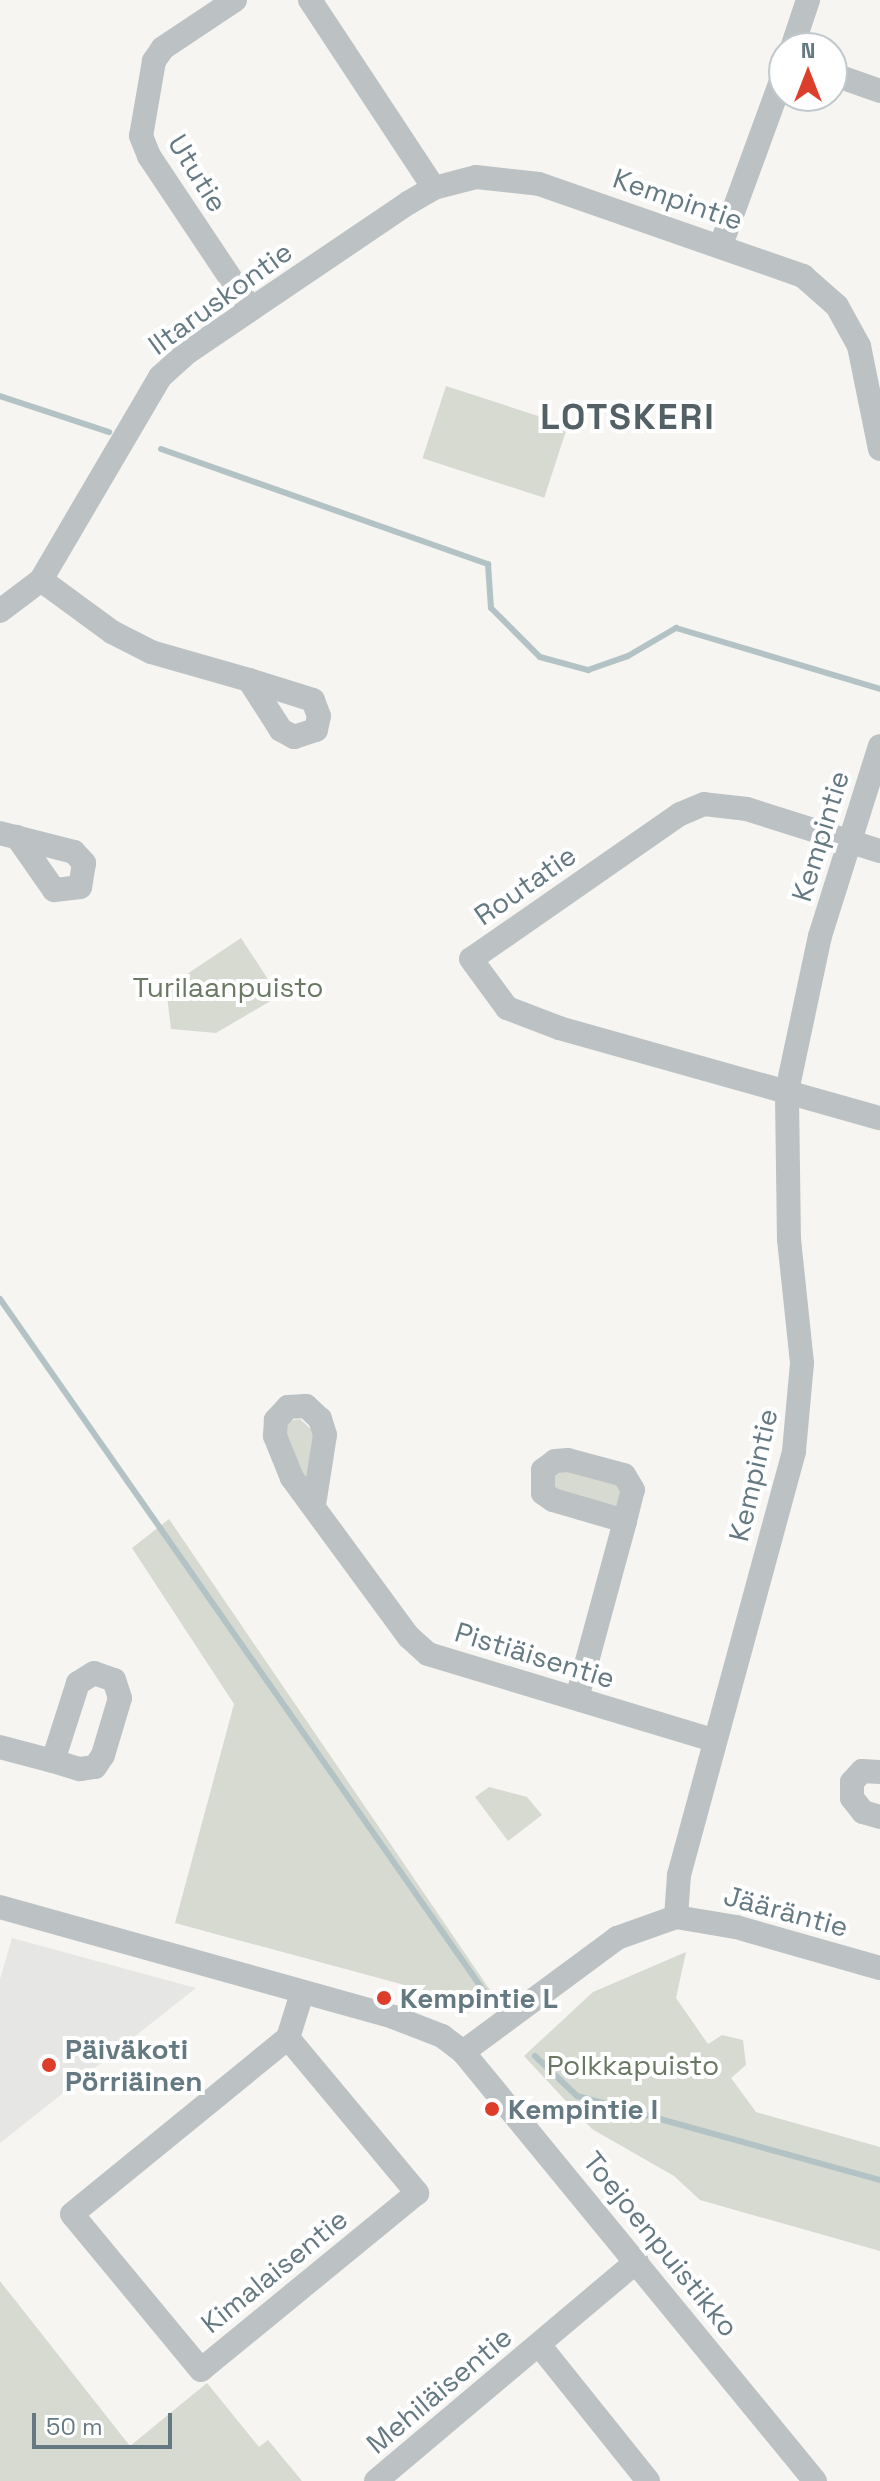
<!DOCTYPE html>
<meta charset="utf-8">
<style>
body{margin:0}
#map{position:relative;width:880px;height:2481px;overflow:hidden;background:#f6f5f2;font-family:"Space Grotesk",sans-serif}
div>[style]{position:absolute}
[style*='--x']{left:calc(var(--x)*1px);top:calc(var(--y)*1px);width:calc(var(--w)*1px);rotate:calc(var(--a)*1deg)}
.built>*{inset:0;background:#e6e7e5}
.green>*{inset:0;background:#d6dad1;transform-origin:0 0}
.stream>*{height:6px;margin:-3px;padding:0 3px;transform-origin:3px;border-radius:3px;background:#b3c3c5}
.minor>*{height:24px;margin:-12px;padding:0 12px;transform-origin:12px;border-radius:12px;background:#bcc2c4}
.dots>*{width:22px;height:22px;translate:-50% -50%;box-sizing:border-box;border:4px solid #fff;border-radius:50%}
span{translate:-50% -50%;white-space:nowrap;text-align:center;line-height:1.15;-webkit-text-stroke:8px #fff;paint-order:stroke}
.street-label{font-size:28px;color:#657982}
.park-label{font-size:28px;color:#6b7964}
.poi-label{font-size:28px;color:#657982;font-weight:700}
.left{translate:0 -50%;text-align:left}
.district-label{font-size:36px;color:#536167;font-weight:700;letter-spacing:2px}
.north{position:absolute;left:768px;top:32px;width:80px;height:80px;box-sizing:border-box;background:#fff;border:2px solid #c1c9cd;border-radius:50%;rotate:0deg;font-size:22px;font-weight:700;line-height:32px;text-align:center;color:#657982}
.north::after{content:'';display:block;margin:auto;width:28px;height:36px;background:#dd3e2b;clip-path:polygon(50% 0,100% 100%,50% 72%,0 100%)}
.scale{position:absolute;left:32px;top:2413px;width:140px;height:36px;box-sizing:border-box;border:4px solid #657982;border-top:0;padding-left:10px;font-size:24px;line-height:28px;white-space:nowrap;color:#657982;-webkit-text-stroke:6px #fff;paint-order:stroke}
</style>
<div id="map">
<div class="built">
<div style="clip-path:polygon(12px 1938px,196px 1988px,0 2143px,0 1979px)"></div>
</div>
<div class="green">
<div style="left:446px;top:386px;width:128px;height:76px;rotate:18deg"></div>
<div style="clip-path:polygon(241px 938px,279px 996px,216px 1033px,171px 1029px,166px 988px)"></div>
<div style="clip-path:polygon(300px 1419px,316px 1434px,306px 1482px,285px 1431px,289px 1421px)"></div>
<div style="clip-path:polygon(565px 1467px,624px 1487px,619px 1506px,609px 1508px,552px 1488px,556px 1470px)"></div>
<div style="clip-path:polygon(169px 1519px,492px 1993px,468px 2013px,423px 1990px,175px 1923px,234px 1704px,132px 1548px)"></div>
<div style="clip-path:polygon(489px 1787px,527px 1797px,542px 1815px,508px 1841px,475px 1797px)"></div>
<div style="clip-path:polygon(686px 1952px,676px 1998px,708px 2044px,722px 2035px,743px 2040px,746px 2065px,731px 2078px,756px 2112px,880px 2147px,880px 2251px,700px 2200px,674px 2176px,592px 2129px,524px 2056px,593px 1992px)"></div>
<div style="clip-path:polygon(0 2281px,130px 2446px,207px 2383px,259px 2447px,268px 2440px,302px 2481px,0 2481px)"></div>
</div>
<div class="stream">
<div style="--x:0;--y:396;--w:115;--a:18.3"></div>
<div style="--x:161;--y:449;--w:347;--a:19.4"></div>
<div style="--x:488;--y:564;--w:44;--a:86.1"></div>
<div style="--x:491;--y:608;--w:69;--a:45"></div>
<div style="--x:540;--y:657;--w:50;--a:15.2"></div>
<div style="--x:588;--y:670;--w:42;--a:-19.3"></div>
<div style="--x:628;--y:656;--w:56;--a:-30.3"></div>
<div style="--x:676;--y:628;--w:213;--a:16.6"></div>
<div style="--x:0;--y:1299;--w:848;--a:55.04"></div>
<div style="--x:535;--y:2056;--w:58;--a:43.6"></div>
<div style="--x:577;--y:2096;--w:314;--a:15.5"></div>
</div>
<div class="minor">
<div style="--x:235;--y:0;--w:87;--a:146.3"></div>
<div style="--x:163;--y:48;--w:16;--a:125"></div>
<div style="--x:154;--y:61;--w:76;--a:99.8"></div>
<div style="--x:141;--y:136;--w:22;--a:68"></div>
<div style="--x:149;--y:156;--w:184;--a:56.3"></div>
<div style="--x:310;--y:0;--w:225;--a:56.6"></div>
<div style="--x:792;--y:48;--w:51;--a:-71.6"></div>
<div style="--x:832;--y:74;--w:51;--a:19.5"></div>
<div style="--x:721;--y:245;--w:183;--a:-69.9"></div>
<div style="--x:41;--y:580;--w:88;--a:36.2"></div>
<div style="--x:112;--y:632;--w:44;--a:27.1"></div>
<div style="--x:151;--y:652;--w:102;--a:15.9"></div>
<div style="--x:249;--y:680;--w:59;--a:57.4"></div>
<div style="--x:281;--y:730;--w:15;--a:28"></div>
<div style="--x:294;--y:737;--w:23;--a:-18"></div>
<div style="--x:316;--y:730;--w:14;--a:-78"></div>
<div style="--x:319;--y:716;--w:17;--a:-111"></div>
<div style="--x:313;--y:700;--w:67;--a:-162.6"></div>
<div style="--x:0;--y:611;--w:51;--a:-37.1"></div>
<div style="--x:41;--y:580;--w:235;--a:-59.6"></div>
<div style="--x:160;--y:377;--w:38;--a:-42"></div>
<div style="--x:188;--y:352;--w:266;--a:-34.1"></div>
<div style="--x:408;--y:203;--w:30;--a:-30"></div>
<div style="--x:434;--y:188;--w:43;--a:-14.7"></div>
<div style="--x:476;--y:177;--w:63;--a:6.3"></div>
<div style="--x:539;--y:184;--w:280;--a:19.2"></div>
<div style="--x:803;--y:276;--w:45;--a:41.4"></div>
<div style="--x:837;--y:306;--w:46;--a:61.2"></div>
<div style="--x:859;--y:346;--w:105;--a:78.5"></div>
<div style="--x:0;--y:833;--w:76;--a:14.4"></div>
<div style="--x:74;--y:852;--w:15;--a:48"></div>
<div style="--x:84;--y:863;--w:24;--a:99"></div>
<div style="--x:80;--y:887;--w:26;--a:173"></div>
<div style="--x:54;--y:890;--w:65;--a:-124.9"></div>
<div style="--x:880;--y:851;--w:139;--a:-162.5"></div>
<div style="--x:747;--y:809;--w:43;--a:-173.4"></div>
<div style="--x:704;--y:804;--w:26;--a:157"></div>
<div style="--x:680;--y:814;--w:254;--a:145.2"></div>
<div style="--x:471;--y:959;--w:61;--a:53.7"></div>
<div style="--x:507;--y:1008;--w:56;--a:21"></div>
<div style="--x:559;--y:1028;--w:333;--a:15.7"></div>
<div style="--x:314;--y:1505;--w:71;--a:-81.1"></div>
<div style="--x:325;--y:1435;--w:17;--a:-107"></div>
<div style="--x:320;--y:1419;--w:19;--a:-137"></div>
<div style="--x:306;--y:1406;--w:18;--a:177"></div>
<div style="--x:288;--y:1407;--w:18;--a:133"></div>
<div style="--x:276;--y:1420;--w:16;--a:94"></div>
<div style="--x:275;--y:1436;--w:45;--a:68"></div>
<div style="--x:292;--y:1478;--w:197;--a:53.7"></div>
<div style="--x:409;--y:1637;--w:25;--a:42"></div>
<div style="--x:428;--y:1654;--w:298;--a:16.8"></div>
<div style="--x:577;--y:1698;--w:183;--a:-74.8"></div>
<div style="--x:625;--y:1521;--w:32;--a:-76"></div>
<div style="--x:633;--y:1490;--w:17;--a:-121"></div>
<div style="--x:624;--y:1475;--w:58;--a:-165"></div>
<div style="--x:568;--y:1460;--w:13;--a:176"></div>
<div style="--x:555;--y:1461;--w:15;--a:143"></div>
<div style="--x:543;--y:1470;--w:23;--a:90"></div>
<div style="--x:543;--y:1493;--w:12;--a:35"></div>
<div style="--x:553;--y:1500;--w:75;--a:16.3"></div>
<div style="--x:0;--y:1747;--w:55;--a:14.8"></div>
<div style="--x:53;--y:1761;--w:28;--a:17"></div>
<div style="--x:80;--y:1769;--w:15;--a:-8"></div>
<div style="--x:95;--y:1767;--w:14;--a:-56"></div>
<div style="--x:103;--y:1755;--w:59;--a:-73.4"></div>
<div style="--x:120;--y:1698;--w:19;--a:-108"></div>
<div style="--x:114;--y:1680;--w:21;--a:-161"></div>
<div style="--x:94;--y:1673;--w:19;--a:148"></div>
<div style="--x:78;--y:1683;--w:82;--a:107.8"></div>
<div style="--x:880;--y:1772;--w:18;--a:-177"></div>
<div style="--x:862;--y:1771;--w:15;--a:132"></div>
<div style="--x:852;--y:1782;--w:16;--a:90"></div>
<div style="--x:852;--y:1798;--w:18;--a:52"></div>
<div style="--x:863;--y:1812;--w:18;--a:16"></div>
<div style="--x:0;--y:1907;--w:408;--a:15.6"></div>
<div style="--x:393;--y:2017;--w:53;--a:21.2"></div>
<div style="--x:442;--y:2036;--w:26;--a:37"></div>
<div style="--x:463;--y:2052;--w:555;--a:50.63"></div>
<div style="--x:676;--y:1917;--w:42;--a:-85.9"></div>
<div style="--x:679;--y:1875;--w:439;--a:-74.8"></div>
<div style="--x:794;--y:1451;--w:88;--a:-84.8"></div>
<div style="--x:802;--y:1363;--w:124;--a:-96"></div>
<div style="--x:789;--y:1240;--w:149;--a:-90.8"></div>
<div style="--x:787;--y:1091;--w:158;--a:-78"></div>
<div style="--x:820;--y:936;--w:199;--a:-72.5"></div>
<div style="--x:288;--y:2038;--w:202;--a:50.2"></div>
<div style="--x:417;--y:2193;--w:279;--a:140.7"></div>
<div style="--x:201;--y:2370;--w:202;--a:-129.6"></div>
<div style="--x:72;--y:2214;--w:279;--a:-39.2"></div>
<div style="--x:288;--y:2038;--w:47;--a:-72.7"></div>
<div style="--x:463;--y:2052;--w:192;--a:-36.5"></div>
<div style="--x:617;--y:1938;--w:63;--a:-19.6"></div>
<div style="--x:676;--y:1917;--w:61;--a:9.5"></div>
<div style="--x:736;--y:1927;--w:150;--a:15.9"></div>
<div style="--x:540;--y:2346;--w:173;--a:51.3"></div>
<div style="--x:376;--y:2481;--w:341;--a:-40.1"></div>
</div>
<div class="dots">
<div style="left:384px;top:1998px;background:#dd3e2b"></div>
<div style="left:49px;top:2065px;background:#dd3e2b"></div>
<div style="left:492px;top:2109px;background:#dd3e2b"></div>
</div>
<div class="street-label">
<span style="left:198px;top:173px;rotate:58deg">Ututie</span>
<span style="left:678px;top:199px;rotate:19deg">Kempintie</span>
<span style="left:220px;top:298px;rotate:-36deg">Iltaruskontie</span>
<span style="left:820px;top:836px;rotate:-73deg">Kempintie</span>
<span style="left:525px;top:885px;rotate:-35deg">Routatie</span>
<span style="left:753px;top:1475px;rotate:-77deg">Kempintie</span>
<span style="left:535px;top:1655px;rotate:17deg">Pistiäisentie</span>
<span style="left:786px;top:1911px;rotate:15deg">Jääräntie</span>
<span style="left:661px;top:2244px;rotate:51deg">Toejoenpuistikko</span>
<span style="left:274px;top:2271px;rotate:-39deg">Kimalaisentie</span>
<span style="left:439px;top:2390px;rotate:-40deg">Mehiläisentie</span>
</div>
<div class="park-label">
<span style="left:228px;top:987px">Turilaanpuisto</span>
<span style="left:633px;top:2065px">Polkkapuisto</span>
</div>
<div class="poi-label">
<span class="left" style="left:400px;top:1998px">Kempintie L</span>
<span class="left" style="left:65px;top:2065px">Päiväkoti<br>Pörriäinen</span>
<span class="left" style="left:508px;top:2109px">Kempintie I</span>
</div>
<div class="district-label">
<span style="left:628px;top:418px">LOTSKERI</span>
</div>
<div class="north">N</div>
<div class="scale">50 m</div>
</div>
